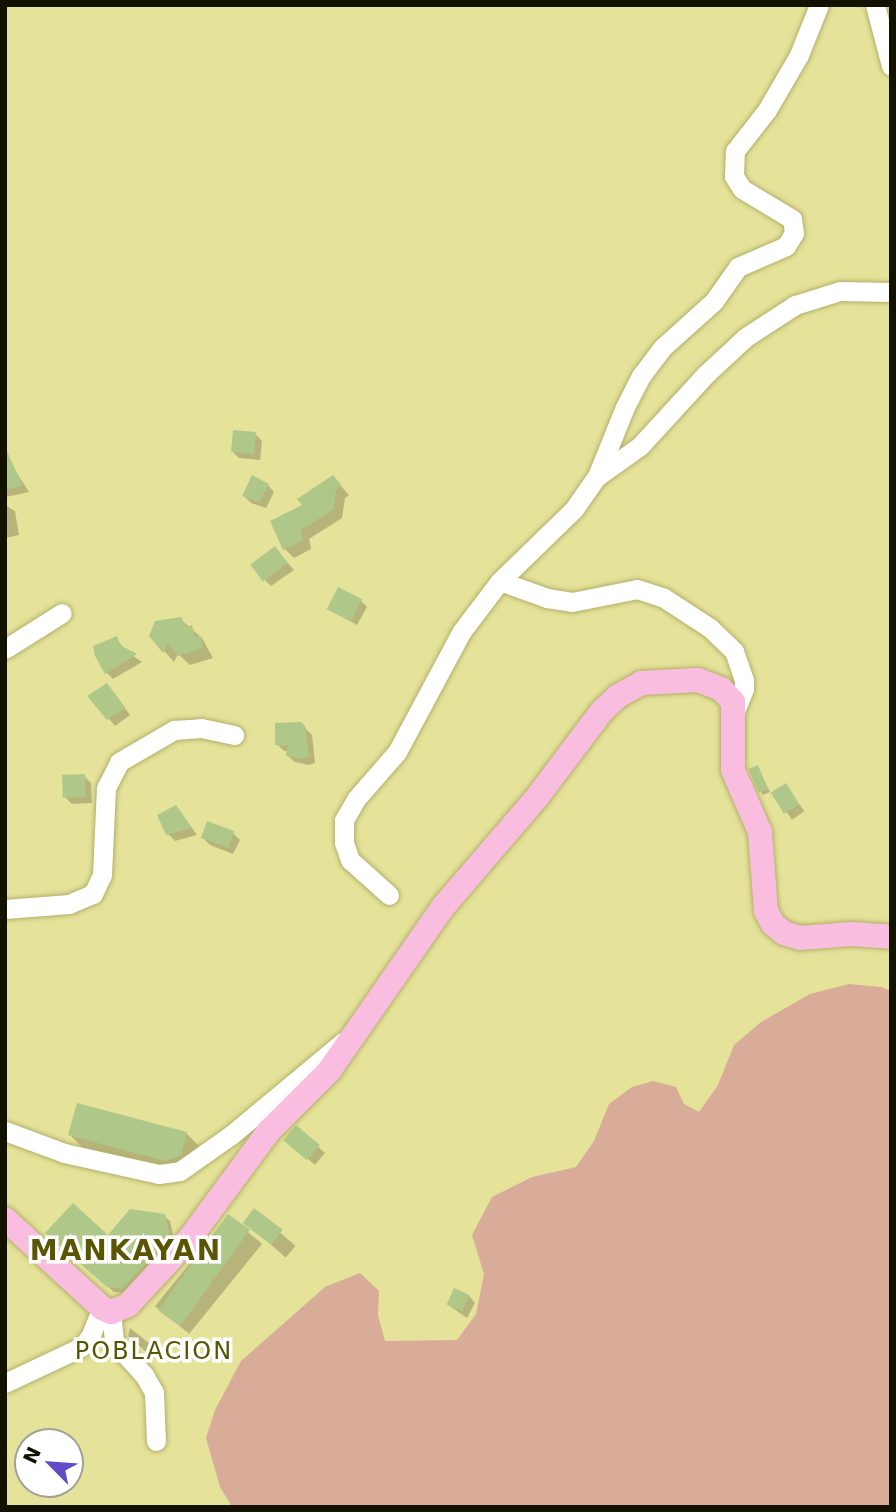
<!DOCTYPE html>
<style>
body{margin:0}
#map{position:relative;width:896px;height:1512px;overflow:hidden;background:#e5e29a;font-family:"DejaVu Sans",sans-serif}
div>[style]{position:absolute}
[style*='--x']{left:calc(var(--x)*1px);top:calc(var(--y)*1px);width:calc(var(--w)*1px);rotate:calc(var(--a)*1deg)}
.green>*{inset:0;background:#d8ac98}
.shadow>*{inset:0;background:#0003;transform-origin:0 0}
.building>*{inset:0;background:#afc889;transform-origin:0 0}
.roads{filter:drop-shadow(0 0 2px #b3b069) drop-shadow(0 0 2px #b3b069)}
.minor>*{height:19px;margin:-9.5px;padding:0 9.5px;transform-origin:9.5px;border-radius:9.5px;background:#fff}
.major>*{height:24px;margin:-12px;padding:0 12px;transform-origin:12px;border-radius:12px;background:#f9bedf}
span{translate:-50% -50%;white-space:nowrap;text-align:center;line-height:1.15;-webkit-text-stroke:7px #fff;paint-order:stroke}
.quarter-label{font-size:24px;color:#595503;letter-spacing:2px}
.district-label{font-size:28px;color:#595503;font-weight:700;letter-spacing:2px}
.frame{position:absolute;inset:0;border:7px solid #131100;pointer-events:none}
.north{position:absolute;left:14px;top:1428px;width:70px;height:70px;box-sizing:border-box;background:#fff;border:2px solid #a1a099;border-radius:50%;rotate:295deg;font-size:19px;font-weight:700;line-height:28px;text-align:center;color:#131100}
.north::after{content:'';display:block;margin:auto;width:24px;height:32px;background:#624cc5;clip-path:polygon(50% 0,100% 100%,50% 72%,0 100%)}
</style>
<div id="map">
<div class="green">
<div style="clip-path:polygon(849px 984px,881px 987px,891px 991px,891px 1507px,232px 1507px,220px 1487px,206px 1438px,215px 1410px,241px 1361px,325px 1287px,360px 1273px,379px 1291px,378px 1315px,385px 1341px,457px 1340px,476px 1314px,484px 1274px,472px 1235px,492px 1197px,532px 1177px,576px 1167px,594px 1141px,609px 1104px,632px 1087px,653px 1081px,676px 1087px,684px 1104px,699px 1112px,718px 1085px,734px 1045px,761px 1022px,810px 994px)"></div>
</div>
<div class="shadow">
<div style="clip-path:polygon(255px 434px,262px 441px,260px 460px,239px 458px,232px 451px)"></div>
<div style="clip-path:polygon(13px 467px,29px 492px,6px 497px,5px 469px)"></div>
<div style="clip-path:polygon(333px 477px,349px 495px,345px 498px,342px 518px,309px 539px,311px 549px,294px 558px,285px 549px,272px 522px,304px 506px)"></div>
<div style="clip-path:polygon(268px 485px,274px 492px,266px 508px,251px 503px,244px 496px)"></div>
<div style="clip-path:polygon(5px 505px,15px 511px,19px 535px,5px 538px)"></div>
<div style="clip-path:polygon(281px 555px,294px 570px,271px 586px,264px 579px)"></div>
<div style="clip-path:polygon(361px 601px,367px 607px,357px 625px,329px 609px)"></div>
<div style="clip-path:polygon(180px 619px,202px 638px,213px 658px,190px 665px,178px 654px,174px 662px,151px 636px)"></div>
<div style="clip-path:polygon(116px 638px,125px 650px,142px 662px,113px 679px,107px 673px)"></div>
<div style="clip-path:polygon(114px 692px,130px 715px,115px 726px,90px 696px)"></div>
<div style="clip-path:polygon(301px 724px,312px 735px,315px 763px,309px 765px,295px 762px,288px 756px,289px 751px,284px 751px,277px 744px)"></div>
<div style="clip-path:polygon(758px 768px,770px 792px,763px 795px,761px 792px)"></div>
<div style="clip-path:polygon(84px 776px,91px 783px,92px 803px,72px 804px,65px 797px)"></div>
<div style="left:786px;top:785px;width:32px;height:15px;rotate:55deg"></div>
<div style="clip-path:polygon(176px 807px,182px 814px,197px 835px,175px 841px,168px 834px)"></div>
<div style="clip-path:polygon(233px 833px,240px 840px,233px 854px,210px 845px,203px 838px)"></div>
<div style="clip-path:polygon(296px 1127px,325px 1153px,315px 1165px,292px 1145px)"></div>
<div style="clip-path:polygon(186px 1133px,200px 1147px,180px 1174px,84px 1149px,70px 1135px)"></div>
<div style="left:254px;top:1210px;width:55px;height:15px;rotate:41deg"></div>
<div style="clip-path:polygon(164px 1216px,170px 1221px,175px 1243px,128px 1293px,114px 1292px,53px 1238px,109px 1238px)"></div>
<div style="left:228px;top:1216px;width:44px;height:116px;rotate:39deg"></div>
<div style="clip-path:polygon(469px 1296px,475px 1303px,467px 1318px,447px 1304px)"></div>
<div style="clip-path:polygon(130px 1328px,159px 1351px,154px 1359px,128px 1336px)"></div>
</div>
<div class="building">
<div style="left:233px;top:430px;width:23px;height:22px;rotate:5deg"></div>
<div style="clip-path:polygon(5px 447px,23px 486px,5px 489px)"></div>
<div style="clip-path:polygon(252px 475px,269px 484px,259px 502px,242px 496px)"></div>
<div style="clip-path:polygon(333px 475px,342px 486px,336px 489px,334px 509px,301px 530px,303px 540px,283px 550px,270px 521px,302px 505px,297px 499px)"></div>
<div style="left:275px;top:546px;width:21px;height:31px;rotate:53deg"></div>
<div style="left:338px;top:587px;width:27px;height:25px;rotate:27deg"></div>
<div style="clip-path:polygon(181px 617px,186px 627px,192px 625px,195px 637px,200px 636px,203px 648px,178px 656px,168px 643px,163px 653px,149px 636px,155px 621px)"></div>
<div style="clip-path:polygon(117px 636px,120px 645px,137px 654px,105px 674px,95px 656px,93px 646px)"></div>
<div style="clip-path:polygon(107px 683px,125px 708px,107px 720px,87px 696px)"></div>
<div style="clip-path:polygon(301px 722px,305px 726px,309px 756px,301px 759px,286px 756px,288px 745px,275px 745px,275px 723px)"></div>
<div style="left:758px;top:765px;width:26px;height:10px;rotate:67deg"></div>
<div style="left:85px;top:774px;width:23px;height:23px;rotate:88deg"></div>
<div style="left:786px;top:783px;width:25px;height:18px;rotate:58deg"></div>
<div style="clip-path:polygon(176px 805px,192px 828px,166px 835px,157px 815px)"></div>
<div style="left:207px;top:821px;width:29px;height:18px;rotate:20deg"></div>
<div style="clip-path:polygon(77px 1103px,187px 1132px,181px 1156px,165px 1161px,68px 1135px)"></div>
<div style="left:296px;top:1125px;width:31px;height:20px;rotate:40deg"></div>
<div style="clip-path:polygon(73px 1203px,108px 1235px,130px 1209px,165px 1214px,170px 1237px,123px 1289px,107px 1287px,45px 1233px)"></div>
<div style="left:254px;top:1208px;width:36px;height:19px;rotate:37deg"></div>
<div style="left:228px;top:1214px;width:27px;height:119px;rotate:36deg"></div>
<div style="left:454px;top:1288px;width:17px;height:18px;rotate:24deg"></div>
</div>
<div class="roads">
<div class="minor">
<div style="--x:875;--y:5;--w:63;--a:75.3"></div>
<div style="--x:598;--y:476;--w:52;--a:-35.5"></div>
<div style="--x:640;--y:446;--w:98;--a:-47.5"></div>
<div style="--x:706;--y:374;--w:54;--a:-42.8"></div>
<div style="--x:746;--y:337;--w:59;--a:-33.1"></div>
<div style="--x:795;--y:305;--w:47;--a:-17.3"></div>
<div style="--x:840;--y:291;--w:51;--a:1.1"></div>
<div style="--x:500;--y:581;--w:103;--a:-44.2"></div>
<div style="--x:574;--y:509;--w:40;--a:-55.1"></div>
<div style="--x:597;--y:476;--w:74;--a:-67.9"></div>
<div style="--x:625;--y:407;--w:35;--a:-63"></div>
<div style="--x:641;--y:376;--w:36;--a:-53"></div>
<div style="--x:663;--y:347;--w:69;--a:-42"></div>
<div style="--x:714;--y:301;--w:42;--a:-54.8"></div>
<div style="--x:738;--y:267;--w:52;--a:-23.6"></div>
<div style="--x:786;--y:246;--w:15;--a:-58"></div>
<div style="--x:794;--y:233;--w:14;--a:-98"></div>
<div style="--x:792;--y:219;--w:58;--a:-149"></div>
<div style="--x:742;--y:189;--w:15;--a:-122"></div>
<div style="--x:734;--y:176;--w:25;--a:-88"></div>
<div style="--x:735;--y:151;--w:52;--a:-52"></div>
<div style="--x:767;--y:110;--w:64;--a:-59.8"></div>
<div style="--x:799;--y:55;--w:54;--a:-68.2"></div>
<div style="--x:5;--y:649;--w:67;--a:-32.3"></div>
<div style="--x:389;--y:895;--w:52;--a:-138.1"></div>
<div style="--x:350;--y:860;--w:18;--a:-109"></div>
<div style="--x:344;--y:843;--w:23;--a:-90"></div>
<div style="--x:344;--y:820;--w:24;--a:-60"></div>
<div style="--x:356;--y:799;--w:62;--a:-48.9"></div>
<div style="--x:397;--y:752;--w:137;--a:-61.8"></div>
<div style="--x:462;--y:631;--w:63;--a:-52.8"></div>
<div style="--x:500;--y:581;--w:50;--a:19.9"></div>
<div style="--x:547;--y:598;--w:25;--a:9"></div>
<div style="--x:572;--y:602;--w:66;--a:-11.3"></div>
<div style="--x:637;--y:589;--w:28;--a:18"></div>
<div style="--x:664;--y:598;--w:55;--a:33.1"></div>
<div style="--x:710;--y:628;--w:33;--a:44"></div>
<div style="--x:734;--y:651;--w:31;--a:71"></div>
<div style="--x:744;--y:680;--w:9;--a:90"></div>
<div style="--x:744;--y:689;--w:24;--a:112"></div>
<div style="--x:5;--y:909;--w:64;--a:-4.5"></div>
<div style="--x:69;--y:904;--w:26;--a:-23"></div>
<div style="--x:93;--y:894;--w:21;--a:-65"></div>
<div style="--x:102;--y:875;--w:87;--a:-87.4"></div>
<div style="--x:106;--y:788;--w:29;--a:-63"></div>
<div style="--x:119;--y:762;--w:64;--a:-30.2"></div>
<div style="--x:174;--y:730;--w:27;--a:-4"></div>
<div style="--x:201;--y:728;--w:34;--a:12"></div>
<div style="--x:5;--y:1131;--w:63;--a:20.4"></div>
<div style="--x:64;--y:1153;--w:97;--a:12.5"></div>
<div style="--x:159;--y:1174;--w:21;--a:-8"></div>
<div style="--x:180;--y:1171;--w:62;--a:-35.2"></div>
<div style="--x:231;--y:1135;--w:146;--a:-39.7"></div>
<div style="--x:111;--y:1312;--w:30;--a:84"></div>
<div style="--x:114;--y:1342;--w:45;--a:47.7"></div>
<div style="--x:144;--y:1375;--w:20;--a:60"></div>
<div style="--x:154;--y:1392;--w:49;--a:87.7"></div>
<div style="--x:5;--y:1383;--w:84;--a:-25.3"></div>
<div style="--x:81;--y:1347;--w:13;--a:-48"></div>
<div style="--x:90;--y:1337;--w:31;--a:-68"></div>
</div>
<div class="major">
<div style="--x:5;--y:1219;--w:132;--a:42.5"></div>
<div style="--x:102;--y:1308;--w:10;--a:24"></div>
<div style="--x:111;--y:1312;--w:18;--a:-22"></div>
<div style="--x:128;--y:1305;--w:91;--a:-47.2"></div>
<div style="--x:190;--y:1238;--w:133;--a:-53.6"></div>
<div style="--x:269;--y:1131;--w:85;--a:-45"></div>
<div style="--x:329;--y:1071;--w:200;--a:-55.2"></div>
<div style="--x:443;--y:907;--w:146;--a:-49.4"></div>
<div style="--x:538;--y:796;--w:106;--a:-53"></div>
<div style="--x:602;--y:711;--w:22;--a:-43"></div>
<div style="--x:618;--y:696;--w:26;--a:-29"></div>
<div style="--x:641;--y:683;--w:57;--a:-3"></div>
<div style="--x:698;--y:680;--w:25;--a:21"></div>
<div style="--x:721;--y:689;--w:18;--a:47"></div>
<div style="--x:733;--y:702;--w:68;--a:90"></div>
<div style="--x:733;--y:770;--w:68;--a:66.5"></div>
<div style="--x:760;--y:832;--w:79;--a:85.7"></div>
<div style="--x:766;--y:911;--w:15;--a:62"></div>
<div style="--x:773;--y:924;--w:14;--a:39"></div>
<div style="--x:784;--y:933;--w:17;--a:17"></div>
<div style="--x:800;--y:938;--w:52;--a:-4.4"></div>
<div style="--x:852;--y:934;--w:39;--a:4"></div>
</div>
</div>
<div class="quarter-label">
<span style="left:154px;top:1352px">POBLACION</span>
</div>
<div class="district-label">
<span style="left:126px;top:1251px">MANKAYAN</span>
</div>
<div class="frame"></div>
<div class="north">N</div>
</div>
